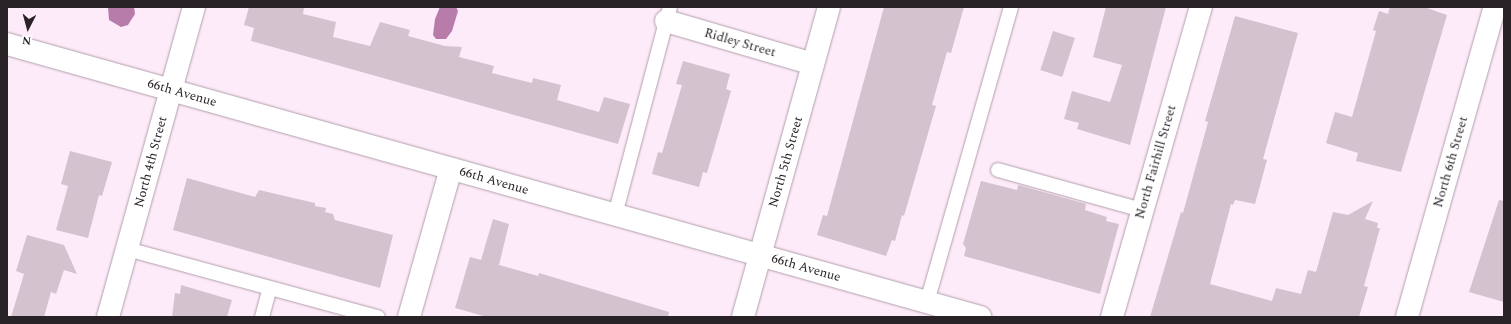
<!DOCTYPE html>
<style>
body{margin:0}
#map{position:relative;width:1511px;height:324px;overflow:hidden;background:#feebf9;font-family:Spectral,serif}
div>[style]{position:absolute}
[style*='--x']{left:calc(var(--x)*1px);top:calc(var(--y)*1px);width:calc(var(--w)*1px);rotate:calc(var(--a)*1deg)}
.water>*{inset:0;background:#b87cab}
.building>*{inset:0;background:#d4c2cf;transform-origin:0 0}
.roads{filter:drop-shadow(0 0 1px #b09fac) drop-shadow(0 0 1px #b09fac)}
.service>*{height:14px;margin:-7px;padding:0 7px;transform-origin:7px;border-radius:7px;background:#fff}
.minor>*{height:22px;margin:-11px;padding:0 11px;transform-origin:11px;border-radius:11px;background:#fff}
.tertiary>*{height:22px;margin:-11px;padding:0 11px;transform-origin:11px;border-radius:11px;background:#fff}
span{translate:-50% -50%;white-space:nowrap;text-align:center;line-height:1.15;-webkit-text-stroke:3px #fff;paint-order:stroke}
.street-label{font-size:13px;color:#292227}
.frame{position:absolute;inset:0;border:8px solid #292227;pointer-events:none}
.north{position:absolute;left:8px;top:8px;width:40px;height:40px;-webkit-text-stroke:3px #fff;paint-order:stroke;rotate:186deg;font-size:11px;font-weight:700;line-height:16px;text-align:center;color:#292227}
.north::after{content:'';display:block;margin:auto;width:14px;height:18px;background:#292227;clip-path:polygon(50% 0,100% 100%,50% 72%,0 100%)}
</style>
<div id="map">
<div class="water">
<div style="clip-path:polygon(108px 7px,134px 7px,135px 14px,128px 25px,121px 27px,109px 20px)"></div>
<div style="clip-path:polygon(440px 7px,456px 7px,458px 11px,452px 31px,446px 39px,436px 39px,433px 35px,435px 19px)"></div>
</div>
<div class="building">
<div style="clip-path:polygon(249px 7px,304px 7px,303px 14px,336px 22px,333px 37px,370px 46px,380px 22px,410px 30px,408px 36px,445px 46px,462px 47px,459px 57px,494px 66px,492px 73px,532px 83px,533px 78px,561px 85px,557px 100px,599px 112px,604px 97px,630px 104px,618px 144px,251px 41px,254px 28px,244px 25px)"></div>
<div style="clip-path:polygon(884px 7px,964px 7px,951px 53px,947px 52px,937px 87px,932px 105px,936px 106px,904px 216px,902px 215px,895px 241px,892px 240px,886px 256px,817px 235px,823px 215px,827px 216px)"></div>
<div style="clip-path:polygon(1106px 7px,1166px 7px,1130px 145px,1077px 129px,1079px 123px,1064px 119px,1072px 91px,1110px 102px,1122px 65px,1093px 57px)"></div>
<div style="clip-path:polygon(1390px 7px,1424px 7px,1447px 15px,1401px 172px,1356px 161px,1358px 153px,1326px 143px,1335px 112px,1352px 117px,1376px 31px,1373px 30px,1379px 11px,1388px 14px)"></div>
<div style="clip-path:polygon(1235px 16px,1298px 33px,1263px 159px,1267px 160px,1255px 204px,1235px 200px,1233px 205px,1231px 204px,1210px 284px,1272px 301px,1276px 288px,1301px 294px,1308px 270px,1316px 272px,1333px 212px,1348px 215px,1373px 201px,1365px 219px,1378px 223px,1377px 228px,1380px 228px,1364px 286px,1368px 287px,1359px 317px,1150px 317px,1181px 212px,1183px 213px,1208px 122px,1205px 121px)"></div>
<div style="left:1053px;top:31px;width:23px;height:41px;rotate:18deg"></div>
<div style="clip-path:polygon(683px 61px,730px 74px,726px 89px,731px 91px,707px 173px,703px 172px,699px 187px,652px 174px,658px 152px,662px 153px,682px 85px,676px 84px)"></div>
<div style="clip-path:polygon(70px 151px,112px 162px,102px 196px,99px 195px,88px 238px,56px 230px,68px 186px,61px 184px)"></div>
<div style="clip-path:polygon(187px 178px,255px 197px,259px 190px,315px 203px,315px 206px,326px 208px,325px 212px,333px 214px,335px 220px,393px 235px,380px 288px,173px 230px)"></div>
<div style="clip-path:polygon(981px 181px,1017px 190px,1018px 185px,1086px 204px,1085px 210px,1107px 217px,1106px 221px,1119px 224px,1100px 294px,964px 256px,966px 248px,963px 244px)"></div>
<div style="clip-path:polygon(1499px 200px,1504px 201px,1504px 302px,1469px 292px)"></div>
<div style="clip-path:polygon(493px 219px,509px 224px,499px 265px,538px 276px,539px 273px,669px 312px,668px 317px,487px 317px,455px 308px,470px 257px,481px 260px)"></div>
<div style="clip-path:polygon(27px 235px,64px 245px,77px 274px,64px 270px,56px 294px,51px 292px,44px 317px,11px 317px,24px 274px,16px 271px)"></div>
<div style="clip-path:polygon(181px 285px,232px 300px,227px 317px,172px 317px,175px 293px,180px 294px)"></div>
</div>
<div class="roads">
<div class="service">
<div style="--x:998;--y:170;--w:149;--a:15.5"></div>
<div style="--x:615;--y:215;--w:215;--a:-75.2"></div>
<div style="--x:127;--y:249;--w:260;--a:15.2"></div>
<div style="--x:927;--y:302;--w:307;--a:-74.1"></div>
<div style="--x:262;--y:317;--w:30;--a:-75"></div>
</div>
<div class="minor">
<div style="--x:666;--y:21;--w:153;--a:16.3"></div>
<div style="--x:108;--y:317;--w:322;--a:-74.5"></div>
<div style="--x:409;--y:317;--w:154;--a:-74.2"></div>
<div style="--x:1112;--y:317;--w:323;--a:-74"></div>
<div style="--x:1407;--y:317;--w:322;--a:-74.2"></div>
</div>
<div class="tertiary">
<div style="--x:7;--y:44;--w:1011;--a:15.67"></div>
<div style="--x:743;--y:317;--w:322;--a:-74.5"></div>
</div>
</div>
<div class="street-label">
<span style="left:740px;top:43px;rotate:16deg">Ridley Street</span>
<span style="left:182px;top:93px;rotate:16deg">66th Avenue</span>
<span style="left:151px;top:162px;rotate:-75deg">North 4th Street</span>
<span style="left:786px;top:162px;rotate:-74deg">North 5th Street</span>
<span style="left:1156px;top:162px;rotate:-74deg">North Fairhill Street</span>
<span style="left:1451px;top:162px;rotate:-74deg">North 6th Street</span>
<span style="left:494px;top:181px;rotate:16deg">66th Avenue</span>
<span style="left:806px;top:268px;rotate:16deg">66th Avenue</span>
</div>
<div class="frame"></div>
<div class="north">N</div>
</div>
